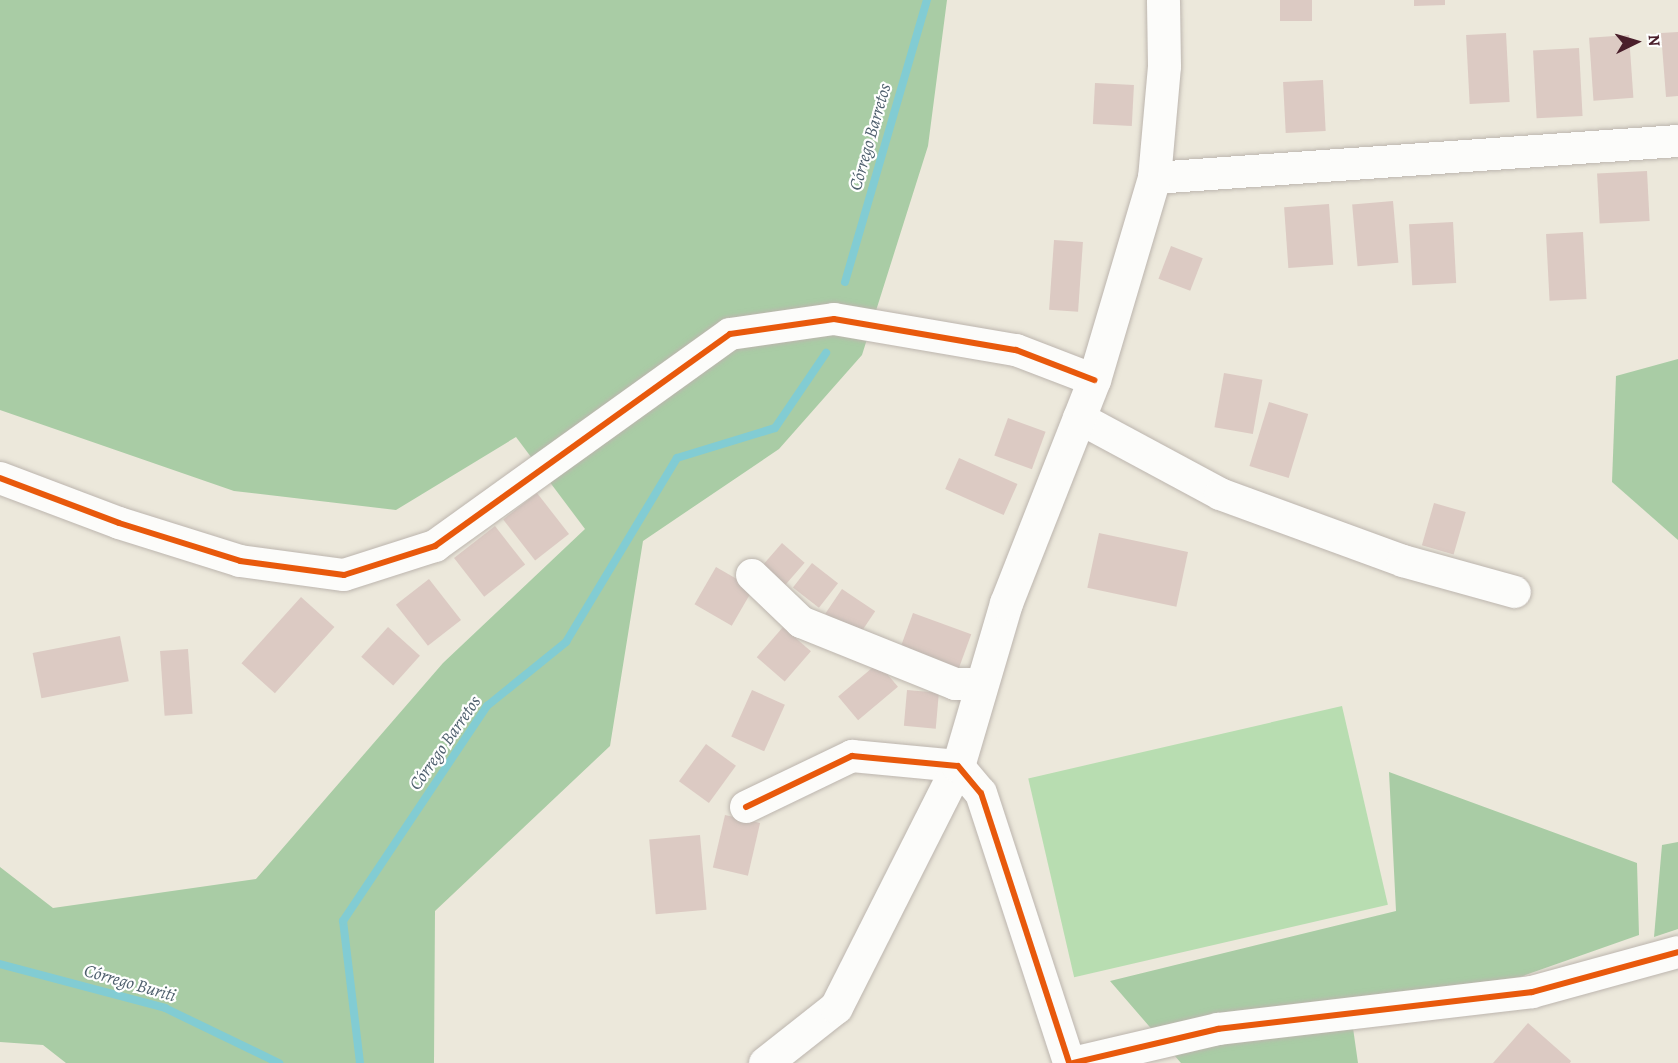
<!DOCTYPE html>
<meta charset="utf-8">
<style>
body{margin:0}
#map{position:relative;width:1678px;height:1063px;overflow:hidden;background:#ece8db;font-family:Alegreya,serif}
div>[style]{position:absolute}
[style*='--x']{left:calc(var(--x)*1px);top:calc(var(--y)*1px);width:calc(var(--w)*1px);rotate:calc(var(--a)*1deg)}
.green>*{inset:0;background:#b8ddb1;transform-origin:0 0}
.forest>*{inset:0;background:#a9cca5}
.stream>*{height:8px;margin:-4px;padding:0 4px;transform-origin:4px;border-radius:4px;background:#82ccd3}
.building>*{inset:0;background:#dccac3;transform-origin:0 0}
.roads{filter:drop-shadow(0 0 2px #bcb5ae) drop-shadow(0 0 2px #bcb5ae)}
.street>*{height:32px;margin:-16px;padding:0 16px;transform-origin:16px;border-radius:16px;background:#fcfcfa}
.secondary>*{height:33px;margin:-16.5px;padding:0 16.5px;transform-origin:16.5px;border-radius:16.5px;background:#fcfcfa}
.cycleway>*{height:6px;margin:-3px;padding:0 3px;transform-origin:3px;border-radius:3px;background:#e8590c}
span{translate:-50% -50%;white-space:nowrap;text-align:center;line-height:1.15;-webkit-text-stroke:4.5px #fff;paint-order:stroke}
.water-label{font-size:18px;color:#4e5f6d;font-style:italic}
.north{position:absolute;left:1606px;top:12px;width:60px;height:60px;-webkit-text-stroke:4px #fff;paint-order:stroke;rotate:85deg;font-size:16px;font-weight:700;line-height:24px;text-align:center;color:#4a1f2b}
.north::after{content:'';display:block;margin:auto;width:21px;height:27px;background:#4a1f2b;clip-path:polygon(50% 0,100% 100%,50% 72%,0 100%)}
</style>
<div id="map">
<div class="green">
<div style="left:1342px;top:706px;width:204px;height:322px;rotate:77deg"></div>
</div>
<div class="forest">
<div style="clip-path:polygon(0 0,947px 0,928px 146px,862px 355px,779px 449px,643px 541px,610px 746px,435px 911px,434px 1063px,66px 1063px,43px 1045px,0 1042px,0 867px,53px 908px,256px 879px,443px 663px,585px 529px,516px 437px,396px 510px,234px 491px,0 410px)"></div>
<div style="clip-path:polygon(1678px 359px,1678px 540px,1612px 482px,1616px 376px)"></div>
<div style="clip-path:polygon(1389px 772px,1637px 863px,1639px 935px,1520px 977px,1349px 1000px,1358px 1063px,1181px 1063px,1110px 981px,1396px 911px)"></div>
<div style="clip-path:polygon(1678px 842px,1678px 929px,1654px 937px,1662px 845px)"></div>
</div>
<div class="stream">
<div style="--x:845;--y:282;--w:294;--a:-73.8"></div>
<div style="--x:0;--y:964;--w:171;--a:14.9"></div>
<div style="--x:165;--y:1008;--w:127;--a:25.8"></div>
<div style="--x:360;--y:1063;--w:143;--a:-96.8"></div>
<div style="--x:343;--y:921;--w:259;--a:-56.2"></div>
<div style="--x:487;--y:706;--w:102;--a:-39"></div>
<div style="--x:566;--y:642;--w:215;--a:-58.9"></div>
<div style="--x:677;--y:458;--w:102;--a:-17"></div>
<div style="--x:775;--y:428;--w:91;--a:-55.8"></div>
</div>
<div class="building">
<div style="left:1280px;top:0;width:32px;height:21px"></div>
<div style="clip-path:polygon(1414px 0,1445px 0,1445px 5px,1414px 6px)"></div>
<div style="clip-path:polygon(1678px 32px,1678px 96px,1666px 97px,1661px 33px)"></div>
<div style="left:1506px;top:33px;width:69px;height:40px;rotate:87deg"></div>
<div style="left:1629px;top:35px;width:63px;height:40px;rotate:86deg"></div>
<div style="left:1579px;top:48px;width:68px;height:46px;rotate:87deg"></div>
<div style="left:1323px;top:80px;width:51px;height:40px;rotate:87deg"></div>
<div style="left:1095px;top:83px;width:39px;height:41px;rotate:3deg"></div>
<div style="left:1647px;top:171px;width:50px;height:50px;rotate:87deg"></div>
<div style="left:1393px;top:201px;width:62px;height:41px;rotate:85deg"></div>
<div style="left:1329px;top:204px;width:61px;height:45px;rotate:86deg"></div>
<div style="left:1453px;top:222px;width:61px;height:44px;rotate:87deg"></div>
<div style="left:1583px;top:232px;width:67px;height:37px;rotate:87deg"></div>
<div style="left:1054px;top:240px;width:29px;height:70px;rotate:4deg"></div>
<div style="left:1171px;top:246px;width:34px;height:35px;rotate:21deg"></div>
<div style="left:1224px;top:373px;width:39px;height:55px;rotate:10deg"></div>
<div style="left:1269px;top:402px;width:41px;height:67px;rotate:17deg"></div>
<div style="left:1008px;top:418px;width:40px;height:40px;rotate:20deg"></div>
<div style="left:959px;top:458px;width:64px;height:34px;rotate:24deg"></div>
<div style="left:537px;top:493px;width:52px;height:43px;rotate:52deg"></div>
<div style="left:1434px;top:503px;width:33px;height:44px;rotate:16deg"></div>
<div style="left:495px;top:526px;width:49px;height:52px;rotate:52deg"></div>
<div style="left:1099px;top:533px;width:91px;height:56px;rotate:12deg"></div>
<div style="left:782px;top:543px;width:30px;height:33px;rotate:41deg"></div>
<div style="left:812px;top:563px;width:33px;height:31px;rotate:38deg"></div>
<div style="left:716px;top:567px;width:43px;height:43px;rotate:30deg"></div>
<div style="left:429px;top:579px;width:52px;height:42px;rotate:52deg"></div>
<div style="left:842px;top:589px;width:40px;height:30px;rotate:34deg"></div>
<div style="left:301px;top:597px;width:45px;height:89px;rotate:42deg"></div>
<div style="left:913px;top:613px;width:62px;height:43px;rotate:20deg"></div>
<div style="left:388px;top:627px;width:43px;height:40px;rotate:42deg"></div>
<div style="left:783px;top:627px;width:37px;height:40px;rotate:41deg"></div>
<div style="left:120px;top:636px;width:46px;height:89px;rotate:79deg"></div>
<div style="left:188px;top:649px;width:65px;height:28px;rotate:86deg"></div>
<div style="left:878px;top:663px;width:31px;height:52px;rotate:50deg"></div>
<div style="left:752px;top:690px;width:36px;height:51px;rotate:24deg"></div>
<div style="left:907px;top:690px;width:32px;height:36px;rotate:5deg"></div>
<div style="left:706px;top:744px;width:37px;height:46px;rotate:36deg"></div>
<div style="left:725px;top:815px;width:36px;height:54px;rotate:13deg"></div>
<div style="left:700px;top:835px;width:75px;height:51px;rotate:85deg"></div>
<div style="clip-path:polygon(1528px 1023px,1571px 1061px,1570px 1063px,1493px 1063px)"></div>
</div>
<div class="roads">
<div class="street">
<div style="--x:1154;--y:178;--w:525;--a:-4.04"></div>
<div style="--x:1079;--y:418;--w:160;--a:28.3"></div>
<div style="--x:1220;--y:494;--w:195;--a:20.1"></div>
<div style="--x:1403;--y:561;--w:116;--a:15.5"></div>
<div style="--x:0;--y:478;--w:127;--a:20.7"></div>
<div style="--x:119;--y:523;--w:127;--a:17.4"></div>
<div style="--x:240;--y:561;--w:105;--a:7.7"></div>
<div style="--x:344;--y:575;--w:96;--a:-17.7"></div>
<div style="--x:435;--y:546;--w:363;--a:-35.7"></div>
<div style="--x:730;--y:334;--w:105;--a:-8.2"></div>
<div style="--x:834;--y:319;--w:185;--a:9.7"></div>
<div style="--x:1016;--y:350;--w:84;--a:21"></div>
<div style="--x:752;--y:575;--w:68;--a:43.8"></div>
<div style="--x:801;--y:622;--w:166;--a:21.9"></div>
<div style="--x:955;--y:684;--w:26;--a:0"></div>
<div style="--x:746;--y:807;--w:118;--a:-25.7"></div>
<div style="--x:852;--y:756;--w:106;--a:5.4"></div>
<div style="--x:958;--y:766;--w:35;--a:50"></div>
<div style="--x:981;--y:793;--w:284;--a:71.9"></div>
<div style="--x:1073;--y:1063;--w:149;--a:-13.2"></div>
<div style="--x:1218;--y:1029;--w:316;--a:-6.7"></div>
<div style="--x:1532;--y:992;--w:151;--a:-15.3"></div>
</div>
<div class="secondary">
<div style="--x:765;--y:1063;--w:90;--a:-38.3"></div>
<div style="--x:836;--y:1007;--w:270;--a:-63.2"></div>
<div style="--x:958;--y:766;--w:170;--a:-73.6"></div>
<div style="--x:1006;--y:603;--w:240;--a:-68.5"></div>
<div style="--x:1094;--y:380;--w:211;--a:-73.5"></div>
<div style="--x:1154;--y:178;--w:112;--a:-84.9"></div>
<div style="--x:1164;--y:66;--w:66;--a:-90.9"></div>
</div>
</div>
<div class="cycleway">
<div style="--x:0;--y:478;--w:127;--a:20.7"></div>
<div style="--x:119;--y:523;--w:127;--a:17.4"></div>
<div style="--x:240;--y:561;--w:105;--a:7.7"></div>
<div style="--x:344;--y:575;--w:96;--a:-17.7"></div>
<div style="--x:435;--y:546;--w:363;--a:-35.7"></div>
<div style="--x:730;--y:334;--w:105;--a:-8.2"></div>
<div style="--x:834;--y:319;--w:185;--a:9.7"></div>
<div style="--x:1016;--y:350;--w:84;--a:21"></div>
<div style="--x:746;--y:807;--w:118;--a:-25.7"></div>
<div style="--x:852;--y:756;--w:106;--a:5.4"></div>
<div style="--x:958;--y:766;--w:35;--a:50"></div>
<div style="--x:981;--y:793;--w:284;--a:71.9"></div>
<div style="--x:1073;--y:1063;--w:149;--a:-13.2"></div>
<div style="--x:1218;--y:1029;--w:316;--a:-6.7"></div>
<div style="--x:1532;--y:992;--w:151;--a:-15.3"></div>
</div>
<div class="water-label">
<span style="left:870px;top:137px;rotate:-74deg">Córrego Barretos</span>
<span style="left:445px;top:743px;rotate:-55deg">Córrego Barretos</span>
<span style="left:130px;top:983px;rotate:16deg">Córrego Buriti</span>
</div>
<div class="north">N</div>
</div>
